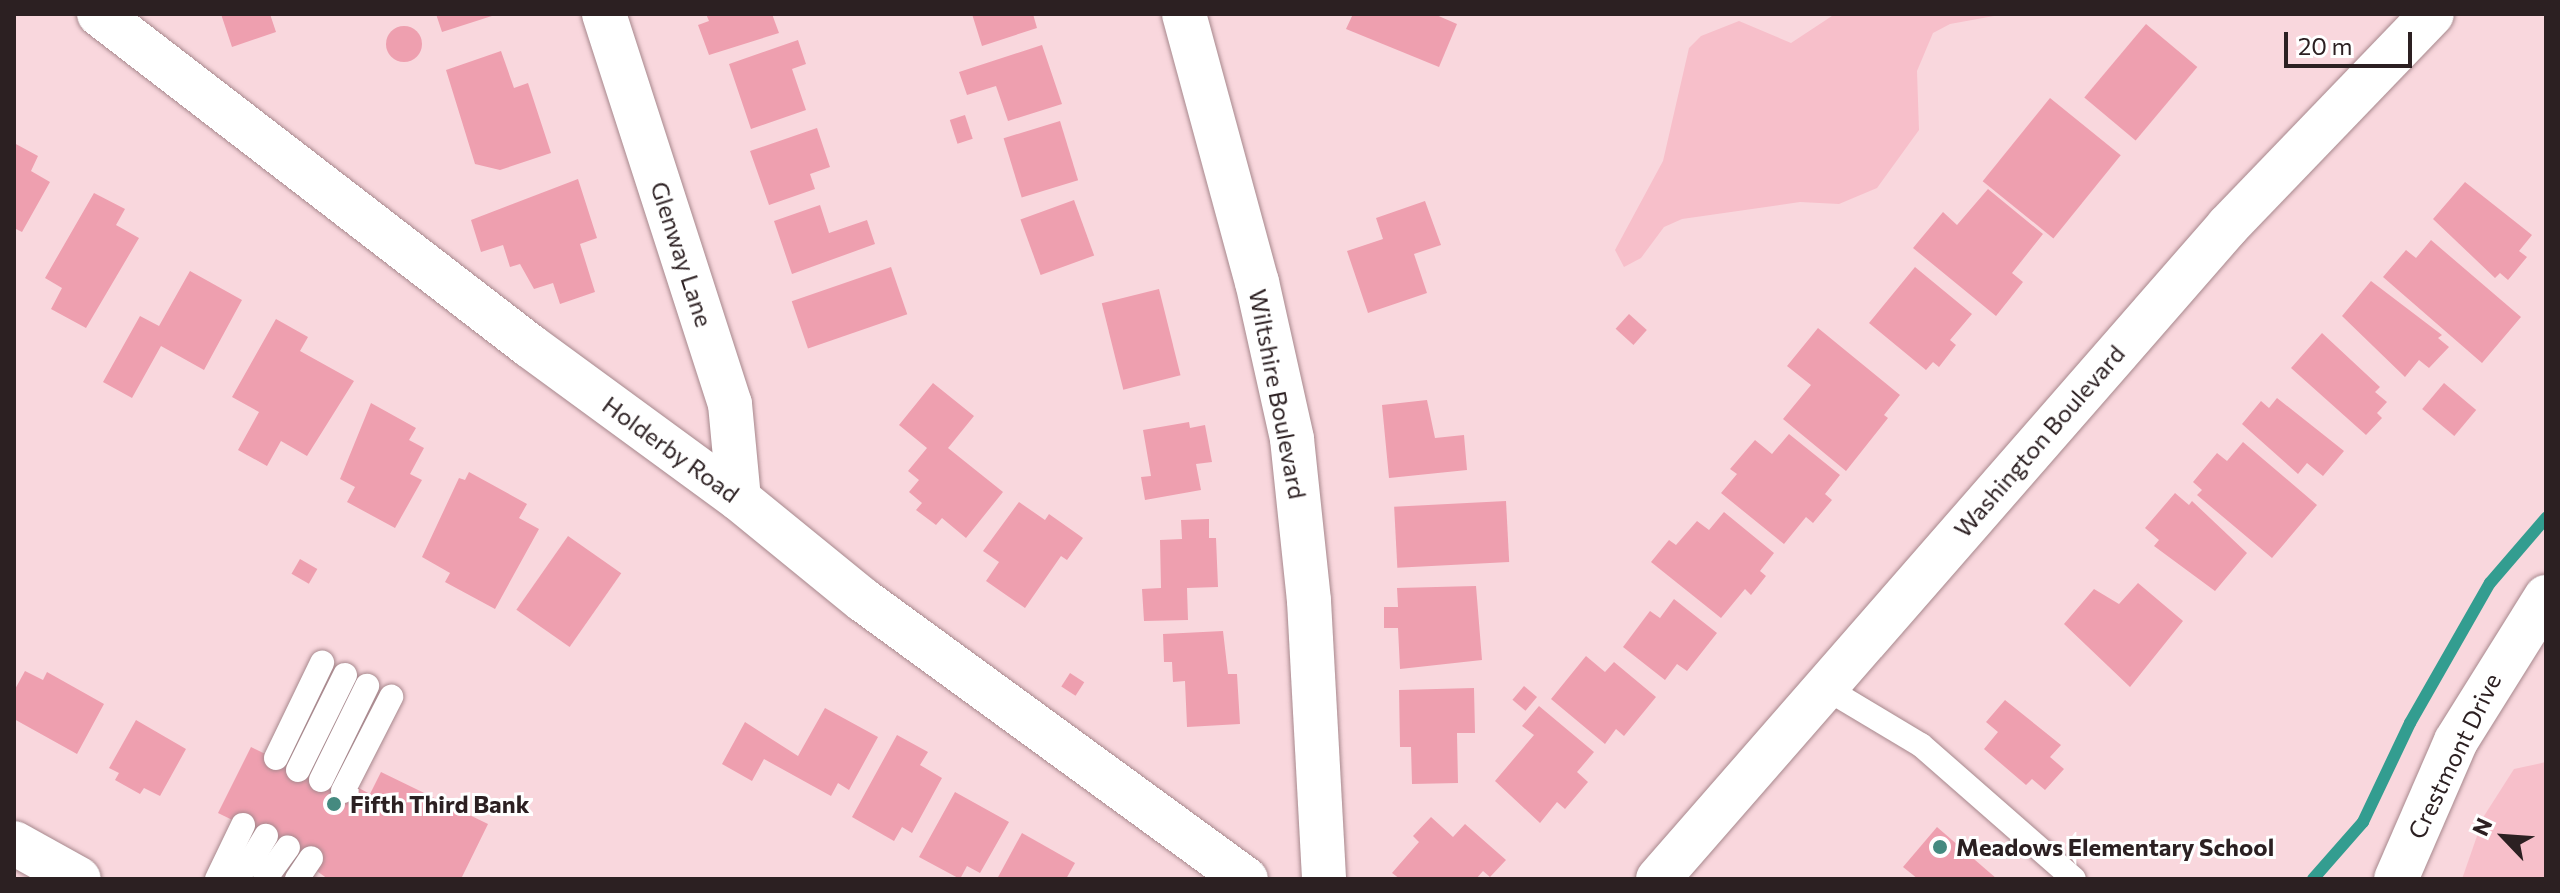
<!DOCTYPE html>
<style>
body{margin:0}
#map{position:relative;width:2560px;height:893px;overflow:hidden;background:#f9d7dd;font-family:Commissioner,sans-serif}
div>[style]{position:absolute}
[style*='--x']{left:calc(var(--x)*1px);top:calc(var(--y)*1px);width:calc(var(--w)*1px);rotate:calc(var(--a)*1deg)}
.green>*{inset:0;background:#f7bfca}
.stream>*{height:12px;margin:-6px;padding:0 6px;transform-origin:6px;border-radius:6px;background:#339d90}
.building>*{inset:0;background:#ee9faf;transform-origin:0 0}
.round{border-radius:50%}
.roads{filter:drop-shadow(0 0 2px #a7888d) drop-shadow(0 0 2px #a7888d)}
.service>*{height:24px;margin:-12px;padding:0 12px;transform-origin:12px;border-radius:12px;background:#fff}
.minor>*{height:44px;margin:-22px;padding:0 22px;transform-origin:22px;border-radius:22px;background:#fff}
.tertiary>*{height:44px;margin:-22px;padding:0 22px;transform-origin:22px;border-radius:22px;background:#fff}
.primary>*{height:44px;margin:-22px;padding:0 22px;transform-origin:22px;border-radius:22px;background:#fff}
.dots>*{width:22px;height:22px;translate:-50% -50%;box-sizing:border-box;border:4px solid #fff;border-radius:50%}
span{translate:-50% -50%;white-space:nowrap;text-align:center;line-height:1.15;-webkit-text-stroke:6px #fff;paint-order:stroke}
.street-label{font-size:24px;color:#2c2022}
.poi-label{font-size:24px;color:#2c2022;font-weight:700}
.left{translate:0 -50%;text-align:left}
.frame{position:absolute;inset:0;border:16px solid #2c2022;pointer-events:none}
.north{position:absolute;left:2464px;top:797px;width:80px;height:80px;-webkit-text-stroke:6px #fff;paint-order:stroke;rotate:295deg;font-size:22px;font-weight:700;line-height:32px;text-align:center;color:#2c2022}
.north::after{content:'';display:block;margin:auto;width:28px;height:36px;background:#2c2022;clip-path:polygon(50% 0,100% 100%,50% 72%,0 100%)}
.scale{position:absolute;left:2284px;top:32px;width:128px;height:36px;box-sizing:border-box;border:4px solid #2c2022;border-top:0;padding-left:10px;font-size:24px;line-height:28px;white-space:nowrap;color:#2c2022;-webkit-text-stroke:6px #fff;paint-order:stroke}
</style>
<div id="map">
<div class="green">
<div style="clip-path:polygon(1835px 14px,2005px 14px,1950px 24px,1933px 33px,1917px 71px,1919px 130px,1877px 188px,1839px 204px,1800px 202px,1682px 219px,1664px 227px,1641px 258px,1624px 267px,1615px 250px,1663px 161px,1689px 48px,1701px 36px,1739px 21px,1791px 43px)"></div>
<div style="clip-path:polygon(2546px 762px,2546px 879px,2462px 879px,2484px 816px,2514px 769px)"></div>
</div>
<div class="stream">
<div style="--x:2313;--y:879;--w:76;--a:-48.7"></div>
<div style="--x:2363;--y:822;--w:110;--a:-64.6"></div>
<div style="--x:2410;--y:723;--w:161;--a:-60.3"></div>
<div style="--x:2490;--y:583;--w:86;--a:-49.3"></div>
</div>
<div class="building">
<div style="clip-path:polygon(221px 14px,270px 14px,276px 32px,232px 47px)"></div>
<div style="clip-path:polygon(436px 14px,495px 14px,495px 15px,442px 32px)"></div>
<div style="clip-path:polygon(706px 14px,772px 14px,779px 33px,709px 55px,698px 25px,709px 21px)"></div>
<div style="clip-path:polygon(972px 14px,1033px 14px,1037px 28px,982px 46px)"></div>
<div style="clip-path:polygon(1353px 14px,1434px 14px,1457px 24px,1439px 67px,1346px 29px)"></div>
<div style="left:2146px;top:24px;width:67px;height:96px;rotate:40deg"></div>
<div class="round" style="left:386px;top:26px;width:36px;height:36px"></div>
<div style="clip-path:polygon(798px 40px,806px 64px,792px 69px,806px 110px,751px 129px,729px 64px)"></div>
<div style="clip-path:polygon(1042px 45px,1062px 104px,1008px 121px,996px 86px,967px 95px,959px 72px)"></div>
<div style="clip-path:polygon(501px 51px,514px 88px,528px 83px,551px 153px,500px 170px,475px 164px,446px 70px)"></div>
<div style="left:2050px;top:98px;width:91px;height:107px;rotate:39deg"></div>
<div style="left:965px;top:115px;width:25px;height:16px;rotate:72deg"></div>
<div style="left:1060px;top:121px;width:62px;height:59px;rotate:73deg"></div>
<div style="clip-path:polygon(817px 128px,830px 167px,810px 174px,815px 189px,769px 205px,750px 151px)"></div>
<div style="clip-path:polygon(14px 143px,38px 156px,31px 171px,50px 182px,22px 232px,14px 228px)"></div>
<div style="clip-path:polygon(578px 179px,597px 238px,580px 244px,595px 292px,560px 304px,553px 283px,534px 289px,520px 264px,510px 267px,503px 245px,481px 252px,471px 220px)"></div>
<div style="clip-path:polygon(2465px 182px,2532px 235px,2519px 251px,2527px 257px,2508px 280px,2500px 273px,2495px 278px,2433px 219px)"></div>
<div style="clip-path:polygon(1988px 189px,2043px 234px,2012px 273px,2023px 282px,1996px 316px,1913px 248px,1943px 212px,1957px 225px)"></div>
<div style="clip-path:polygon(94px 193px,125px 209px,116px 225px,139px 238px,86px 328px,51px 309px,62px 288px,45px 278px)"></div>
<div style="left:1074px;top:200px;width:59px;height:57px;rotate:70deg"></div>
<div style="clip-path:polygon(1425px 201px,1441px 245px,1414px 254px,1427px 293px,1368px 313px,1347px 251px,1383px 239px,1376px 218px)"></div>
<div style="clip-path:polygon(820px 205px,829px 233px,867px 220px,875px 244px,792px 274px,774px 221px)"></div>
<div style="clip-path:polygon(2431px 240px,2521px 317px,2482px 363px,2383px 277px,2406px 250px,2416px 258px)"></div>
<div style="left:891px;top:267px;width:50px;height:105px;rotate:71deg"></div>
<div style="clip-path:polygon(1915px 267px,1972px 314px,1950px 340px,1956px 345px,1939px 367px,1933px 362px,1926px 370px,1869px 323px)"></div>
<div style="clip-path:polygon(190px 271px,242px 300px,204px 370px,161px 346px,132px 398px,103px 382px,140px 316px,159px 326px)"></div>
<div style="clip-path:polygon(2371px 281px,2442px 335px,2438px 338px,2449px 347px,2429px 368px,2419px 360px,2405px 377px,2342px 316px)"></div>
<div style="left:1159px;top:289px;width:89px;height:59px;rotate:76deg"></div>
<div style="left:1629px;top:314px;width:24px;height:20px;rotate:42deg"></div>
<div style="clip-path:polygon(276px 319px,308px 337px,300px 351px,354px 381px,307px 456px,281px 441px,267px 466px,238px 450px,259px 412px,232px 397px)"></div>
<div style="clip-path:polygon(1818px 328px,1900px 395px,1884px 415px,1888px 418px,1846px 471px,1783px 419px,1811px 385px,1787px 366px)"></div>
<div style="clip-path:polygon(2322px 333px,2380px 387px,2375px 392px,2387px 402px,2377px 413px,2382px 418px,2366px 435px,2291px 368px)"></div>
<div style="clip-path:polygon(933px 383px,974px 416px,948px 448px,1003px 492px,966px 538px,942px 518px,936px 525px,916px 510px,922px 503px,909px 492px,919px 480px,908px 471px,927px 448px,899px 425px)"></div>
<div style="left:2444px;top:383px;width:42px;height:34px;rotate:40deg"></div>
<div style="clip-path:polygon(2277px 398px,2344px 451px,2323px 476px,2307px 463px,2298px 474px,2242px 424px,2261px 401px,2269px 408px)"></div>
<div style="clip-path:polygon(1427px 400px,1435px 438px,1464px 435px,1467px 470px,1389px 478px,1382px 405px)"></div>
<div style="clip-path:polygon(371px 403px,416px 428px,409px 440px,424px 448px,410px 474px,422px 480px,395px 528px,347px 502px,355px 487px,340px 479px)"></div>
<div style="clip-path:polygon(1189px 422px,1190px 428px,1205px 425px,1212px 462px,1196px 464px,1201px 490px,1145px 500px,1141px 477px,1151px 476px,1143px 430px)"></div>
<div style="clip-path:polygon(1789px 434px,1840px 475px,1825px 494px,1832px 500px,1813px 523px,1806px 517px,1784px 544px,1721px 493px,1737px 474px,1730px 469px,1755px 440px,1772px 454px)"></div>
<div style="clip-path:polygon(2243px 442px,2317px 505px,2272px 558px,2197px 495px,2202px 490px,2193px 482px,2217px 453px,2227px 461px)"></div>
<div style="clip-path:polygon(469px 472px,527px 504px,519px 518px,539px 529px,495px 609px,445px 582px,450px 573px,422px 557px,459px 478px,465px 480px)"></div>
<div style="clip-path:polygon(2175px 493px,2189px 505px,2192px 501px,2247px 553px,2215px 591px,2154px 546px,2159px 540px,2145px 528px)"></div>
<div style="left:1506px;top:501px;width:61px;height:112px;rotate:87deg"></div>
<div style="clip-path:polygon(1019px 502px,1045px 520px,1049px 514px,1083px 538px,1067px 560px,1061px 556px,1025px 608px,986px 581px,999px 562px,983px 551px)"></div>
<div style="clip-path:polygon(1724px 512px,1774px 553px,1760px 571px,1766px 576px,1751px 595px,1745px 589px,1721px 618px,1651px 562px,1669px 540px,1676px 545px,1697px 521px,1709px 530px)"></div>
<div style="clip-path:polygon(1209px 519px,1209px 538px,1216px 538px,1218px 587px,1187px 588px,1188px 620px,1144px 621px,1142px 589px,1161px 588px,1160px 540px,1182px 539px,1181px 520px)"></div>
<div style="left:568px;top:536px;width:65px;height:90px;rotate:35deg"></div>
<div style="left:300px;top:559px;width:20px;height:17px;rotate:30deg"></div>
<div style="clip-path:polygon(2138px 583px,2183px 621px,2130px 687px,2064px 624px,2094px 589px,2119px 604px)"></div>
<div style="clip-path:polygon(1476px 586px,1482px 660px,1400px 669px,1398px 628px,1384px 628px,1384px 607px,1398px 607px,1397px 588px)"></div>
<div style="clip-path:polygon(1674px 599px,1717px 633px,1687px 671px,1677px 664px,1665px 680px,1623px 647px,1650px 611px,1660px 618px)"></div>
<div style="clip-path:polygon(1223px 631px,1228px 674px,1237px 674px,1240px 724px,1187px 727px,1185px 681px,1173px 682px,1172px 662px,1164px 662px,1163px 634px)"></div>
<div style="clip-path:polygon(1586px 656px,1605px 672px,1614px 662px,1656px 697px,1624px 736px,1616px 729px,1605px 744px,1551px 699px)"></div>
<div style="clip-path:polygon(25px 671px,43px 680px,47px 672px,104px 704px,77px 754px,14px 719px,14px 691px)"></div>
<div style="left:1070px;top:673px;width:17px;height:16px;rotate:33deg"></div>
<div style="left:1524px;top:686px;width:17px;height:18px;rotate:40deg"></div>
<div style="clip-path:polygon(1474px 688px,1475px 733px,1457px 733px,1458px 783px,1412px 784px,1411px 747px,1400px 747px,1399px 690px)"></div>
<div style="clip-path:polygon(2005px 700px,2061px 745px,2050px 757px,2064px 769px,2045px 790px,2032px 779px,2026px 785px,1984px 749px,1998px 732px,1986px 722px)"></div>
<div style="clip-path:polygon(1539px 706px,1594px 752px,1577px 772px,1588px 782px,1565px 809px,1557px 802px,1540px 823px,1495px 781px,1534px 735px,1522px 726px)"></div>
<div style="clip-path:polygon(825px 708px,878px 737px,849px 790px,838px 783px,831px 796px,764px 759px,752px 781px,722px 764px,745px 722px,798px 756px)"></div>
<div style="clip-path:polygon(136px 720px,186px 749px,160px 796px,144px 788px,140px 794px,115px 780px,119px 773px,109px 768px)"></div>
<div style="clip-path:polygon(897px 735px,928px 752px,920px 765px,942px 778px,912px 833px,902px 827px,894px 841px,852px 817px)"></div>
<div style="clip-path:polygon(251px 747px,350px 795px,355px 786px,370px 794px,381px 772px,488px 824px,461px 879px,328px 879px,314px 869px,318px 862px,218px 813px)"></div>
<div style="clip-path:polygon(955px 792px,1009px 822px,980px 873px,967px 866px,960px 879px,919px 857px)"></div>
<div style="clip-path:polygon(1431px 817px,1453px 837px,1465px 824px,1506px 860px,1490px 877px,1483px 871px,1476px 879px,1400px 879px,1392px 873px,1419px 842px,1413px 836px)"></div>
<div style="clip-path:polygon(1937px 827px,1997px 879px,1918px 879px,1903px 867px)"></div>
<div style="clip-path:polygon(1022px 833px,1075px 863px,1066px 879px,997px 879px)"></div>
</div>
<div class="roads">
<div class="service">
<div style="--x:1824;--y:687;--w:113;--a:30.9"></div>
<div style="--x:1921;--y:745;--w:203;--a:41.2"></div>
<div style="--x:276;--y:758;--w:106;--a:-64.2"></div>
<div style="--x:298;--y:770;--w:106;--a:-63.7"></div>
<div style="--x:321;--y:780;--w:105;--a:-63.9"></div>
<div style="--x:343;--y:791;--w:106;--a:-62.9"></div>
<div style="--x:217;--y:879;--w:60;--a:-64.3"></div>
<div style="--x:232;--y:879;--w:23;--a:-41"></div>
<div style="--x:249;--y:864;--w:33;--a:-59"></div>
<div style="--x:265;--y:879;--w:39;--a:-54"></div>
<div style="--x:297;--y:879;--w:25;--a:-56"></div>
</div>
<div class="minor">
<div style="--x:99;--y:14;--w:544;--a:37.61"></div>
<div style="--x:530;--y:346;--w:259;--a:36.2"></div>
<div style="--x:739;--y:499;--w:160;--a:39.2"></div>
<div style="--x:863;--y:600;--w:474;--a:36.1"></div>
<div style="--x:604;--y:14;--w:410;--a:72.1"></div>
<div style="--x:730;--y:404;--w:95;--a:84.6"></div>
<div style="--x:1184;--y:14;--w:278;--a:74.8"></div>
<div style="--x:1257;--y:282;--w:161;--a:77.4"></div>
<div style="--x:1292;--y:439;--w:163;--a:84"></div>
<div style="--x:1309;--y:601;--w:278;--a:86.9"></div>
<div style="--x:2396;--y:879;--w:150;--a:-66.5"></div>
<div style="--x:2456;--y:741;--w:170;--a:-58"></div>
</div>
<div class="tertiary">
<div style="--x:1658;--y:879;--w:867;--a:-48.88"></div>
<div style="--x:2228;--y:226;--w:294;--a:-46.1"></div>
</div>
<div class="primary">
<div style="--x:14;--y:843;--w:74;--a:29"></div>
</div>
</div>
<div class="dots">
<div style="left:334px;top:804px;background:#458a80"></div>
<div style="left:1940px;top:847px;background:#458a80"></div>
</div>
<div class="street-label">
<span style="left:682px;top:254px;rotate:72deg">Glenway Lane</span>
<span style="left:1278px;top:394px;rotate:79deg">Wiltshire Boulevard</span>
<span style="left:2039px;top:441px;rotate:-49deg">Washington Boulevard</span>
<span style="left:671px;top:449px;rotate:36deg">Holderby Road</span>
<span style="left:2454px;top:756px;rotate:-64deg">Crestmont Drive</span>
</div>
<div class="poi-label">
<span class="left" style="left:350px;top:804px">Fifth Third Bank</span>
<span class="left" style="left:1956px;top:847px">Meadows Elementary School</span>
</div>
<div class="frame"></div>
<div class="north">N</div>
<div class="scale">20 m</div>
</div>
